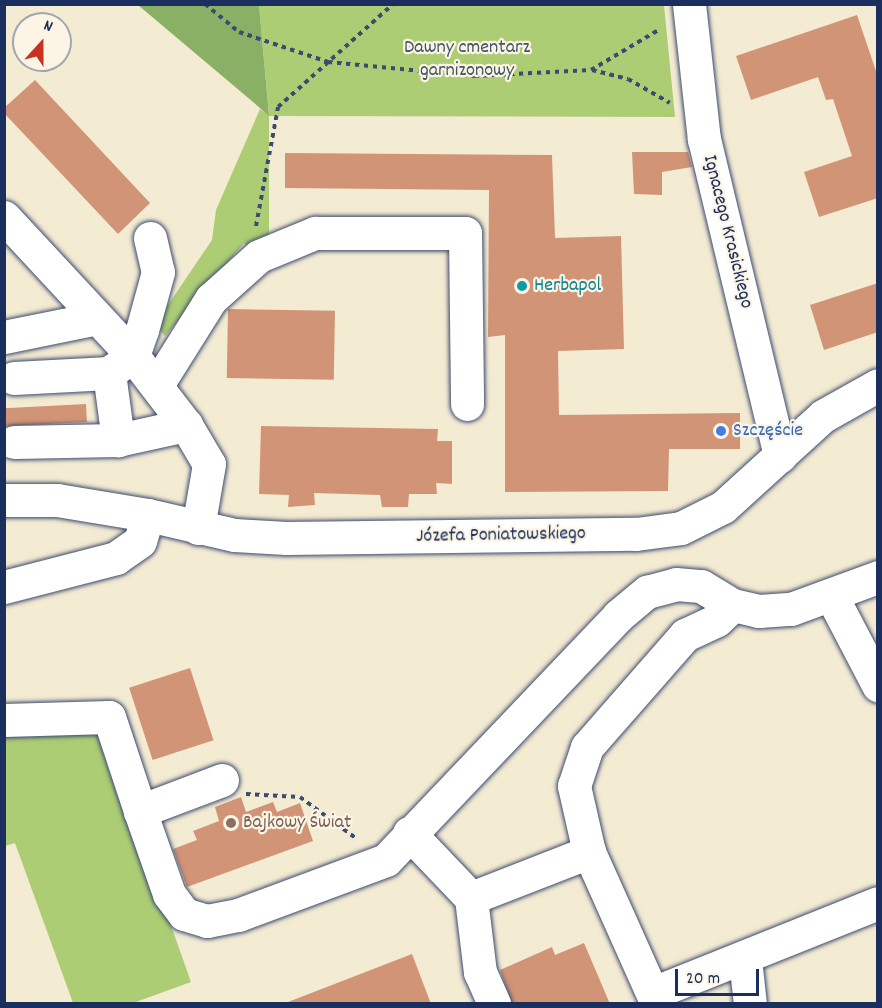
<!DOCTYPE html>
<meta charset="utf-8">
<style>
body{margin:0}
#map{position:relative;width:882px;height:1008px;overflow:hidden;background:#f4ebd3;font-family:Dekko,sans-serif}
div>[style]{position:absolute}
[style*='--x']{left:calc(var(--x)*1px);top:calc(var(--y)*1px);width:calc(var(--w)*1px);rotate:calc(var(--a)*1deg)}
.green>*{inset:0;background:#adcd75}
.forest>*{inset:0;background:#8ab066}
.building>*{inset:0;background:#d29476;transform-origin:0 0}
.path>*{height:4px;margin-top:-2px;transform-origin:0;background:repeating-linear-gradient(90deg,#3c4b70 0 4.5px,transparent 0 9px)}
.roads{filter:drop-shadow(0 0 2px #3c4b70) drop-shadow(0 0 2px #3c4b70)}
.minor>*{height:33px;margin:-16.5px;padding:0 16.5px;transform-origin:16.5px;border-radius:16.5px;background:#fff}
.dots>*{width:16px;height:16px;translate:-50% -50%;box-sizing:border-box;border:3px solid #fcf5e5;border-radius:50%}
span{translate:-50% -50%;white-space:nowrap;text-align:center;line-height:1.15;-webkit-text-stroke:4.5px #fcf5e5;paint-order:stroke}
.park-label{font-size:20px;color:#405664}
.street-label{font-size:20px;color:#1b2f5e}
.culture-label{font-size:20px;color:#0d838f}
.left{translate:0 -50%;text-align:left}
.shop-label{font-size:20px;color:#366cbe}
.education-label{font-size:20px;color:#785e54}
.frame{position:absolute;inset:0;border:6px solid #1b2f5e;pointer-events:none}
.north{position:absolute;left:12px;top:12px;width:60px;height:60px;box-sizing:border-box;background:#fcf5e5;border:2px solid #a2a6af;border-radius:50%;rotate:21deg;font-size:16px;font-weight:700;line-height:24px;text-align:center;color:#1b2f5e}
.north::after{content:'';display:block;margin:auto;width:21px;height:27px;background:#c8321e;clip-path:polygon(50% 0,100% 100%,50% 72%,0 100%)}
.scale{position:absolute;left:675px;top:969px;width:84px;height:27px;box-sizing:border-box;border:3px solid #1b2f5e;border-top:0;padding-left:8px;font-size:18px;line-height:21px;white-space:nowrap;color:#1b2f5e;-webkit-text-stroke:4px #fcf5e5;paint-order:stroke}
</style>
<div id="map">
<div class="green">
<div style="clip-path:polygon(259px 5px,664px 5px,675px 117px,269px 116px,269px 264px,244px 243px,165px 336px,155px 324px,212px 240px,216px 210px,260px 109px,269px 115px)"></div>
<div style="clip-path:polygon(89px 726px,104px 736px,191px 982px,133px 1003px,73px 1003px,15px 843px,5px 846px,5px 734px)"></div>
</div>
<div class="forest">
<div style="clip-path:polygon(138px 5px,259px 5px,269px 116px,260px 108px)"></div>
</div>
<div class="building">
<div style="clip-path:polygon(857px 15px,878px 77px,878px 198px,819px 217px,804px 172px,852px 156px,833px 99px,826px 100px,818px 77px,751px 100px,736px 56px)"></div>
<div style="clip-path:polygon(35px 80px,150px 203px,118px 234px,4px 113px,4px 108px)"></div>
<div style="clip-path:polygon(632px 152px,688px 152px,692px 167px,662px 172px,662px 195px,634px 194px)"></div>
<div style="clip-path:polygon(285px 153px,552px 155px,555px 238px,621px 236px,624px 349px,558px 351px,559px 415px,740px 413px,740px 449px,669px 449px,668px 491px,505px 492px,505px 335px,488px 337px,489px 190px,285px 188px)"></div>
<div style="clip-path:polygon(878px 283px,878px 332px,824px 350px,810px 305px)"></div>
<div style="left:228px;top:309px;width:107px;height:69px;rotate:1deg"></div>
<div style="left:86px;top:404px;width:18px;height:82px;rotate:87deg"></div>
<div style="clip-path:polygon(261px 426px,438px 429px,437px 441px,452px 441px,452px 484px,436px 483px,437px 494px,409px 494px,408px 507px,382px 507px,380px 495px,314px 493px,315px 505px,288px 507px,289px 495px,259px 494px)"></div>
<div style="left:190px;top:668px;width:76px;height:64px;rotate:72deg"></div>
<div style="clip-path:polygon(241px 797px,246px 812px,273px 802px,277px 812px,300px 803px,313px 841px,187px 887px,173px 849px,197px 840px,193px 831px,219px 821px,215px 807px)"></div>
<div style="clip-path:polygon(584px 943px,610px 1004px,512px 1004px,500px 970px,552px 947px,555px 955px)"></div>
<div style="clip-path:polygon(412px 954px,431px 1004px,288px 1004px,288px 1002px)"></div>
</div>
<div class="path">
<div style="--x:205;--y:4;--w:44;--a:39.5"></div>
<div style="--x:239;--y:32;--w:94;--a:18.6"></div>
<div style="--x:328;--y:62;--w:147;--a:5.5"></div>
<div style="--x:474;--y:76;--w:117;--a:-2.9"></div>
<div style="--x:591;--y:70;--w:80;--a:-30.7"></div>
<div style="--x:592;--y:70;--w:37;--a:14"></div>
<div style="--x:628;--y:79;--w:48;--a:29.7"></div>
<div style="--x:256;--y:226;--w:121;--a:-79.5"></div>
<div style="--x:278;--y:107;--w:154;--a:-41.8"></div>
<div style="--x:246;--y:794;--w:54;--a:3.2"></div>
<div style="--x:300;--y:797;--w:71;--a:36.4"></div>
</div>
<div class="roads">
<div class="minor">
<div style="--x:689;--y:4;--w:136;--a:83.7"></div>
<div style="--x:704;--y:139;--w:326;--a:76.5"></div>
<div style="--x:4;--y:217;--w:190;--a:47.1"></div>
<div style="--x:133;--y:356;--w:87;--a:52.5"></div>
<div style="--x:186;--y:425;--w:45;--a:59.5"></div>
<div style="--x:209;--y:464;--w:65;--a:99.8"></div>
<div style="--x:150;--y:238;--w:35;--a:77"></div>
<div style="--x:158;--y:272;--w:60;--a:105.4"></div>
<div style="--x:142;--y:330;--w:28;--a:109"></div>
<div style="--x:133;--y:356;--w:29;--a:145"></div>
<div style="--x:109;--y:373;--w:68;--a:82.3"></div>
<div style="--x:118;--y:440;--w:70;--a:-12.4"></div>
<div style="--x:4;--y:337;--w:95;--a:-11.5"></div>
<div style="--x:14;--y:378;--w:95;--a:-3"></div>
<div style="--x:157;--y:385;--w:102;--a:-57.9"></div>
<div style="--x:211;--y:299;--w:64;--a:-41.9"></div>
<div style="--x:259;--y:256;--w:61;--a:-22.3"></div>
<div style="--x:315;--y:233;--w:150;--a:0"></div>
<div style="--x:465;--y:233;--w:171;--a:89.3"></div>
<div style="--x:14;--y:442;--w:104;--a:-1.1"></div>
<div style="--x:4;--y:500;--w:53;--a:0"></div>
<div style="--x:57;--y:500;--w:92;--a:9.4"></div>
<div style="--x:148;--y:515;--w:88;--a:13.1"></div>
<div style="--x:234;--y:535;--w:52;--a:3.3"></div>
<div style="--x:286;--y:538;--w:350;--a:-0.7"></div>
<div style="--x:636;--y:534;--w:45;--a:-7.6"></div>
<div style="--x:681;--y:528;--w:47;--a:-26.6"></div>
<div style="--x:723;--y:507;--w:135;--a:-42.3"></div>
<div style="--x:823;--y:416;--w:63;--a:-29.4"></div>
<div style="--x:4;--y:587;--w:116;--a:-14.5"></div>
<div style="--x:116;--y:558;--w:29;--a:-35"></div>
<div style="--x:140;--y:541;--w:27;--a:-73"></div>
<div style="--x:831;--y:595;--w:102;--a:62.4"></div>
<div style="--x:4;--y:720;--w:105;--a:-1.6"></div>
<div style="--x:109;--y:717;--w:99;--a:71.7"></div>
<div style="--x:222;--y:780;--w:88;--a:159.3"></div>
<div style="--x:140;--y:811;--w:88;--a:70.7"></div>
<div style="--x:169;--y:894;--w:25;--a:53"></div>
<div style="--x:184;--y:914;--w:24;--a:17"></div>
<div style="--x:207;--y:921;--w:32;--a:-11"></div>
<div style="--x:238;--y:915;--w:158;--a:-20.4"></div>
<div style="--x:386;--y:860;--w:337;--a:-46.4"></div>
<div style="--x:618;--y:616;--w:38;--a:-40"></div>
<div style="--x:647;--y:592;--w:30;--a:-15"></div>
<div style="--x:676;--y:584;--w:25;--a:5"></div>
<div style="--x:701;--y:586;--w:37;--a:31"></div>
<div style="--x:733;--y:605;--w:27;--a:13"></div>
<div style="--x:759;--y:611;--w:32;--a:-4"></div>
<div style="--x:791;--y:609;--w:93;--a:-20.2"></div>
<div style="--x:409;--y:833;--w:90;--a:46.4"></div>
<div style="--x:471;--y:898;--w:75;--a:83.1"></div>
<div style="--x:480;--y:972;--w:35;--a:66"></div>
<div style="--x:589;--y:852;--w:68;--a:-102.8"></div>
<div style="--x:574;--y:786;--w:41;--a:-71.6"></div>
<div style="--x:587;--y:747;--w:149;--a:-48.8"></div>
<div style="--x:685;--y:635;--w:35;--a:-25"></div>
<div style="--x:717;--y:620;--w:22;--a:-43"></div>
<div style="--x:471;--y:898;--w:127;--a:-21.3"></div>
<div style="--x:589;--y:852;--w:167;--a:65.9"></div>
<div style="--x:745;--y:959;--w:45;--a:83.7"></div>
<div style="--x:653;--y:993;--w:242;--a:-21.8"></div>
</div>
</div>
<div class="dots">
<div style="left:522px;top:286px;background:#0f9aa8"></div>
<div style="left:721px;top:431px;background:#3f7fe0"></div>
<div style="left:231px;top:823px;background:#8d6e63"></div>
</div>
<div class="park-label">
<span style="left:467px;top:60px">Dawny cmentarz<br>garnizonowy</span>
</div>
<div class="street-label">
<span style="left:727px;top:232px;rotate:76deg">Ignacego Krasickiego</span>
<span style="left:501px;top:536px;rotate:-1deg">Józefa Poniatowskiego</span>
</div>
<div class="culture-label">
<span class="left" style="left:534px;top:286px">Herbapol</span>
</div>
<div class="shop-label">
<span class="left" style="left:733px;top:431px">Szczęście</span>
</div>
<div class="education-label">
<span class="left" style="left:243px;top:823px">Bajkowy Świat</span>
</div>
<div class="frame"></div>
<div class="north">N</div>
<div class="scale">20 m</div>
</div>
